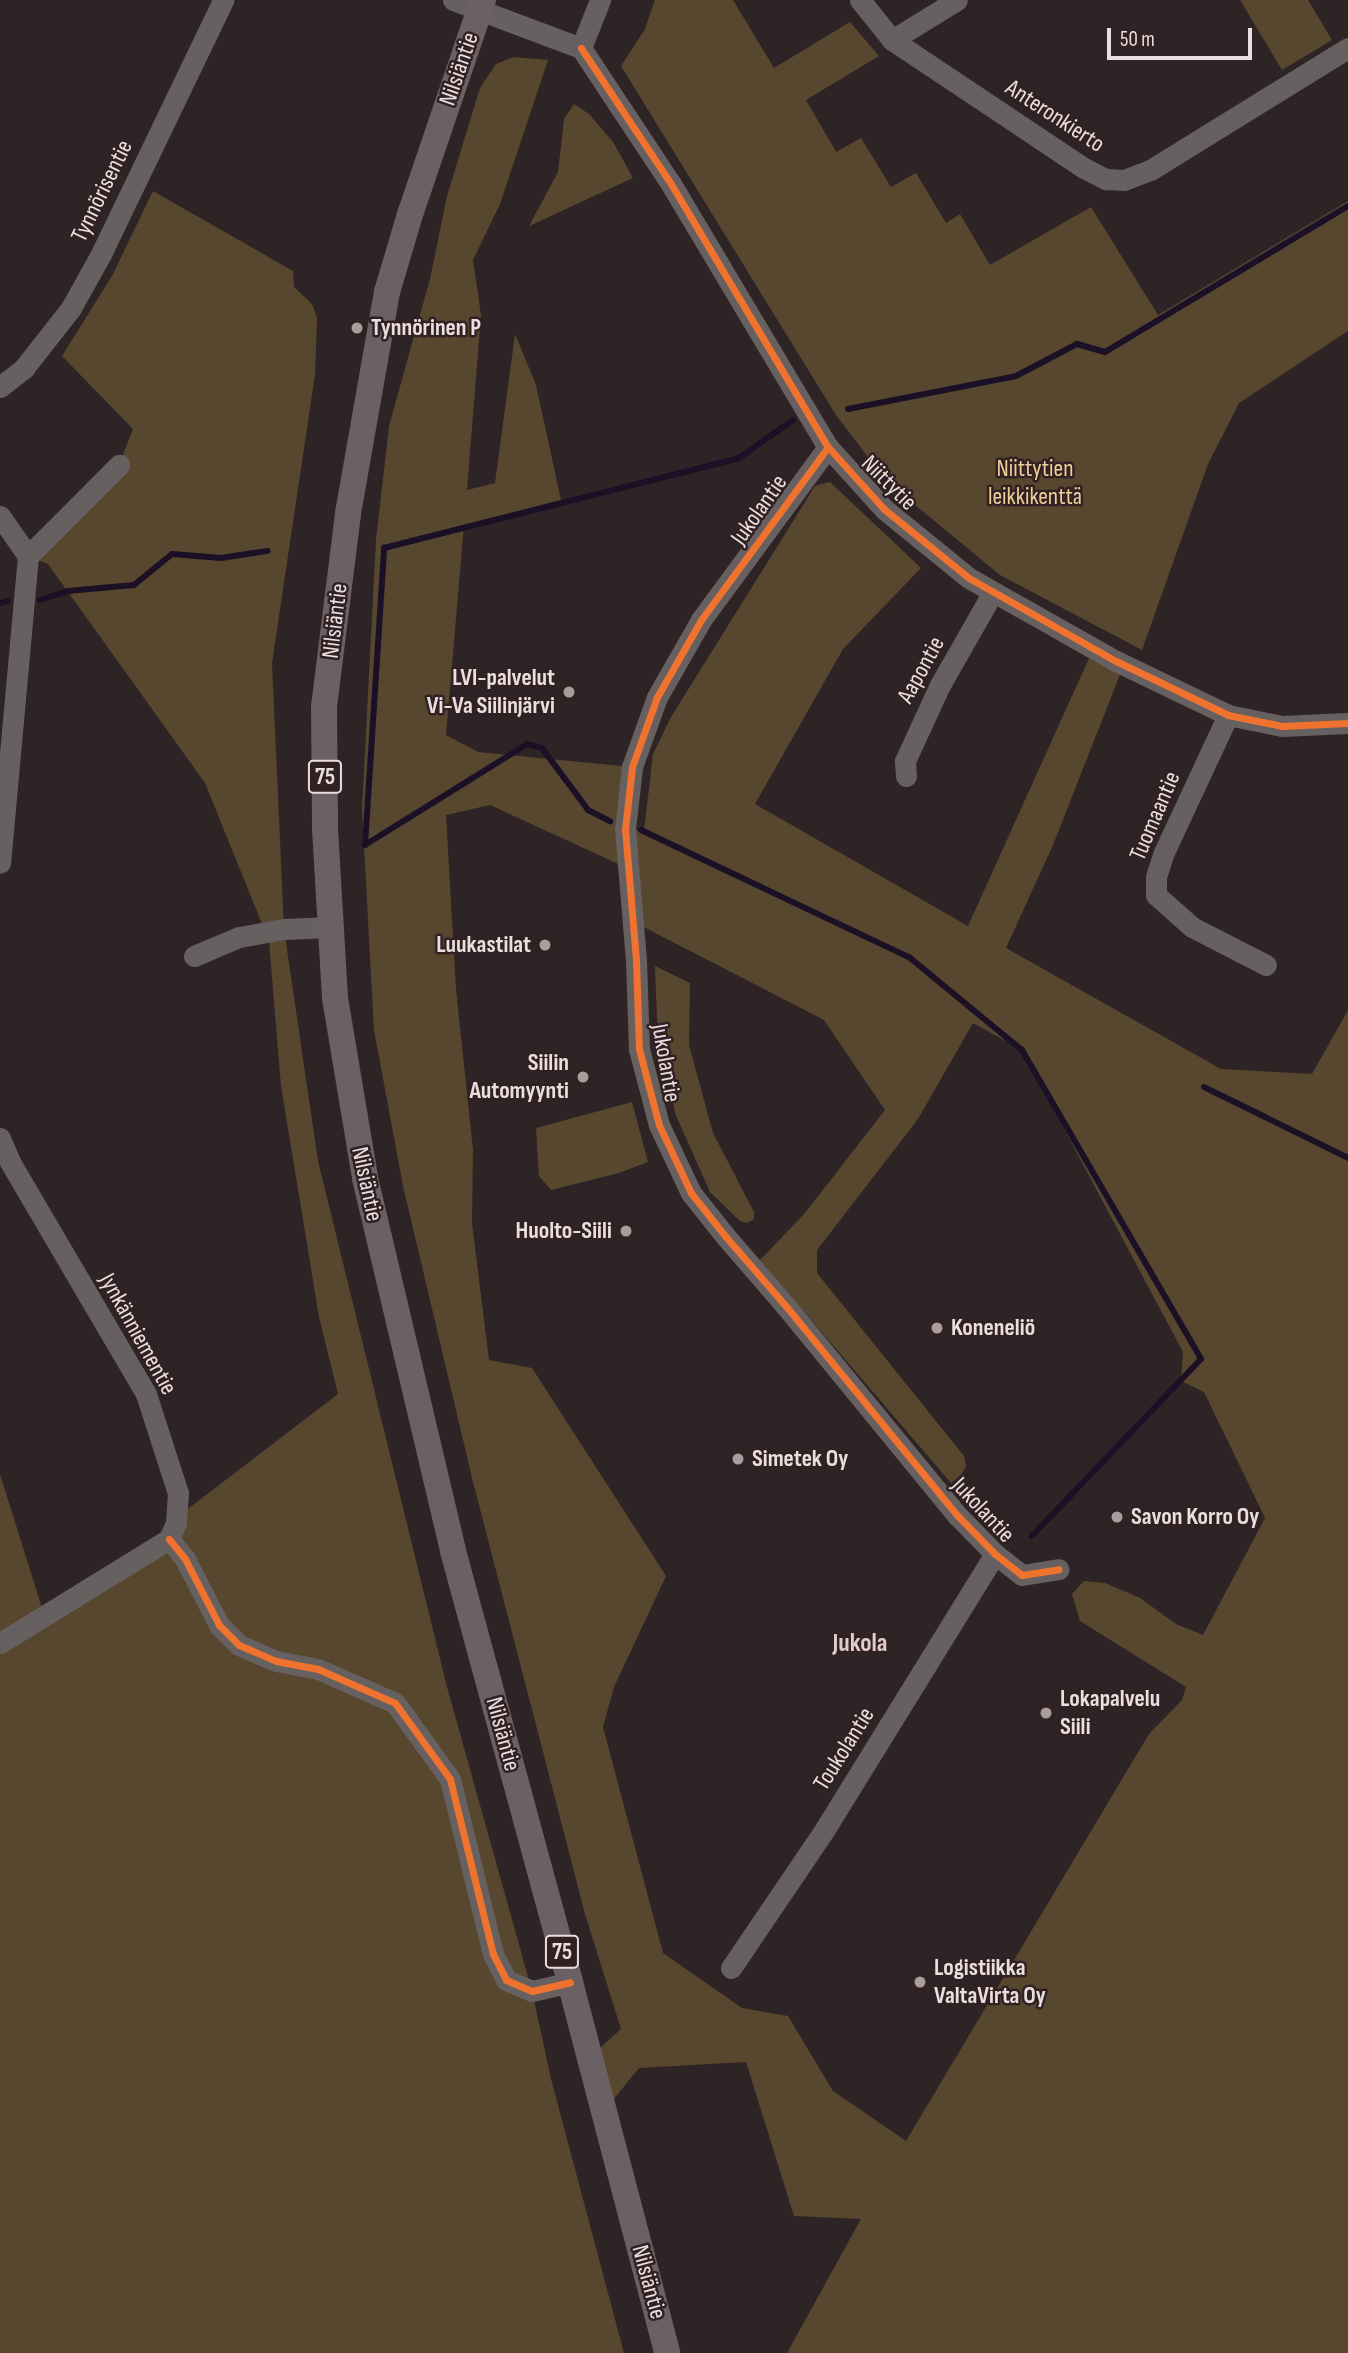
<!DOCTYPE html>
<meta charset="utf-8">
<style>
body{margin:0}
#map{position:relative;width:1348px;height:2353px;overflow:hidden;background:#2e2426;font-family:"Sofia Sans Condensed",sans-serif}
div>[style]{position:absolute}
[style*='--x']{left:calc(var(--x)*1px);top:calc(var(--y)*1px);width:calc(var(--w)*1px);rotate:calc(var(--a)*1deg)}
.green>*{inset:0;background:#57472f}
.stream>*{height:6px;margin:-3px;padding:0 3px;transform-origin:3px;border-radius:3px;background:#1b1026}
.minor>*{height:21px;margin:-10.5px;padding:0 10.5px;transform-origin:10.5px;border-radius:10.5px;background:#676061}
.major>*{height:26px;margin:-13px;padding:0 13px;transform-origin:13px;border-radius:13px;background:#6b6064}
.cycleway>*{height:7px;margin:-3.5px;padding:0 3.5px;transform-origin:3.5px;border-radius:3.5px;background:#ef722f}
.dots>*{width:19px;height:19px;translate:-50% -50%;box-sizing:border-box;border:4px solid #312123;border-radius:50%}
span{translate:-50% -50%;white-space:nowrap;text-align:center;line-height:1.15;-webkit-text-stroke:5px #312123;paint-order:stroke}
.shield-label span{padding:2px 5px;background:#312123;border:2px solid;border-radius:5px;-webkit-text-stroke-width:0}
.shield-label{font-size:23px;color:#eadfe0;font-weight:700}
.street-label{font-size:24px;color:#eadfe0}
.poi-label{font-size:24px;color:#eadfe0;font-weight:700}
.left{translate:0 -50%;text-align:left}
.right{translate:-100% -50%;text-align:right}
.park-label{font-size:24px;color:#efcf98}
.neighbourhood-label{font-size:26px;color:#e0cbcd;font-weight:700}
.scale{position:absolute;left:1107px;top:28px;width:145px;height:32px;box-sizing:border-box;border:4px solid #eadfe0;border-top:0;padding-left:9px;font-size:21px;line-height:24px;white-space:nowrap;color:#eadfe0;-webkit-text-stroke:5px #312123;paint-order:stroke}
</style>
<div id="map">
<div class="green">
<div style="clip-path:polygon(655px 0,733px 0,774px 68px,850px 22px,879px 56px,806px 100px,836px 152px,861px 138px,891px 187px,916px 173px,946px 223px,960px 214px,990px 265px,1091px 207px,1158px 315px,1348px 201px,1348px 331px,1239px 403px,1208px 464px,1142px 650px,1000px 575px,903px 495px,868px 457px,836px 415px,621px 66px,645px 29px)"></div>
<div style="clip-path:polygon(1240px 0,1308px 0,1332px 40px,1282px 70px)"></div>
<div style="clip-path:polygon(evenodd,513px 57px,548px 60px,500px 204px,473px 260px,481px 315px,467px 490px,495px 483px,515px 334px,536px 385px,561px 500px,464px 525px,446px 735px,478px 752px,632px 767px,625px 829px,644px 831px,653px 754px,671px 717px,815px 486px,830px 482px,921px 568px,843px 649px,755px 804px,968px 926px,1091px 654px,1121px 672px,1053px 845px,1006px 948px,1221px 1069px,1312px 1074px,1348px 1010px,1348px 2353px,787px 2353px,861px 2219px,794px 2216px,746px 2062px,639px 2068px,604px 2111px,590px 2057px,621px 2029px,585px 1914px,473px 1482px,403px 1186px,374px 1030px,362px 810px,376px 540px,389px 426px,430px 279px,447px 196px,480px 88px,496px 64px,513px 57px,490px 805px,627px 868px,632px 921px,824px 1020px,885px 1110px,805px 1213px,760px 1260px,951px 1483px,961px 1475px,966px 1466px,964px 1456px,817px 1273px,817px 1250px,918px 1119px,973px 1023px,1022px 1050px,1183px 1352px,1181px 1381px,1204px 1392px,1265px 1518px,1203px 1635px,1176px 1624px,1140px 1598px,1105px 1583px,1084px 1581px,1072px 1594px,1080px 1621px,1186px 1687px,1182px 1700px,1149px 1734px,906px 2141px,833px 2091px,788px 2016px,742px 2008px,663px 1953px,603px 1727px,614px 1687px,666px 1576px,532px 1368px,489px 1360px,472px 1223px,473px 1150px,456px 989px,446px 815px,490px 805px)"></div>
<div style="clip-path:polygon(574px 104px,589px 114px,613px 142px,633px 178px,529px 226px,558px 172px,564px 119px)"></div>
<div style="clip-path:polygon(153px 191px,293px 271px,294px 287px,312px 304px,317px 317px,315px 375px,272px 663px,284px 929px,318px 1161px,447px 1687px,532px 1991px,551px 2079px,624px 2353px,0 2353px,0 1643px,150px 1552px,176px 1518px,338px 1394px,319px 1317px,281px 1086px,269px 941px,205px 783px,48px 564px,28px 556px,119px 465px,133px 429px,62px 356px,112px 276px)"></div>
<div style="clip-path:polygon(655px 966px,690px 983px,689px 1045px,713px 1133px,754px 1212px,754px 1219px,747px 1223px,740px 1221px,710px 1192px,675px 1113px,657px 1020px)"></div>
<div style="clip-path:polygon(632px 1102px,648px 1162px,619px 1173px,551px 1190px,539px 1176px,536px 1128px)"></div>
<div style="clip-path:polygon(0 1474px,42px 1608px,0 1634px)"></div>
</div>
<div class="stream">
<div style="--x:848;--y:409;--w:171;--a:-11.1"></div>
<div style="--x:1016;--y:376;--w:69;--a:-27.7"></div>
<div style="--x:1077;--y:344;--w:29;--a:16"></div>
<div style="--x:1105;--y:352;--w:283;--a:-31"></div>
<div style="--x:40;--y:600;--w:29;--a:-18"></div>
<div style="--x:68;--y:591;--w:66;--a:-5.2"></div>
<div style="--x:134;--y:585;--w:49;--a:-39.2"></div>
<div style="--x:172;--y:554;--w:49;--a:4.7"></div>
<div style="--x:221;--y:558;--w:47;--a:-8.7"></div>
<div style="--x:0;--y:603;--w:8;--a:-14"></div>
<div style="--x:641;--y:830;--w:297;--a:25.4"></div>
<div style="--x:909;--y:957;--w:146;--a:39.5"></div>
<div style="--x:1022;--y:1050;--w:357;--a:59.9"></div>
<div style="--x:1201;--y:1359;--w:245;--a:133.7"></div>
<div style="--x:365;--y:845;--w:298;--a:-86.3"></div>
<div style="--x:384;--y:548;--w:366;--a:-14.2"></div>
<div style="--x:739;--y:458;--w:66;--a:-35.1"></div>
<div style="--x:365;--y:845;--w:191;--a:-31.9"></div>
<div style="--x:527;--y:744;--w:16;--a:15"></div>
<div style="--x:542;--y:748;--w:77;--a:53.4"></div>
<div style="--x:588;--y:810;--w:25;--a:27"></div>
<div style="--x:1204;--y:1087;--w:161;--a:26.2"></div>
</div>
<div class="minor">
<div style="--x:453;--y:0;--w:137;--a:20.6"></div>
<div style="--x:581;--y:48;--w:52;--a:-68.4"></div>
<div style="--x:860;--y:0;--w:51;--a:51.3"></div>
<div style="--x:892;--y:40;--w:231;--a:33.7"></div>
<div style="--x:1084;--y:168;--w:25;--a:27"></div>
<div style="--x:1106;--y:179;--w:18;--a:3"></div>
<div style="--x:1124;--y:180;--w:30;--a:-21"></div>
<div style="--x:1152;--y:169;--w:230;--a:-31.7"></div>
<div style="--x:892;--y:40;--w:76;--a:-31.6"></div>
<div style="--x:581;--y:48;--w:163;--a:56.5"></div>
<div style="--x:671;--y:184;--w:306;--a:59.2"></div>
<div style="--x:828;--y:447;--w:84;--a:47.9"></div>
<div style="--x:884;--y:509;--w:109;--a:39.1"></div>
<div style="--x:969;--y:578;--w:169;--a:29.5"></div>
<div style="--x:1116;--y:661;--w:124;--a:25.7"></div>
<div style="--x:1228;--y:715;--w:55;--a:11.5"></div>
<div style="--x:1282;--y:726;--w:66;--a:-2.6"></div>
<div style="--x:0;--y:387;--w:31;--a:-38"></div>
<div style="--x:24;--y:368;--w:76;--a:-51.9"></div>
<div style="--x:71;--y:308;--w:62;--a:-60.9"></div>
<div style="--x:101;--y:254;--w:282;--a:-64.3"></div>
<div style="--x:828;--y:447;--w:215;--a:126.3"></div>
<div style="--x:701;--y:620;--w:89;--a:119.7"></div>
<div style="--x:657;--y:697;--w:74;--a:109.7"></div>
<div style="--x:632;--y:767;--w:62;--a:96.4"></div>
<div style="--x:625;--y:829;--w:131;--a:85.2"></div>
<div style="--x:636;--y:960;--w:89;--a:88.1"></div>
<div style="--x:639;--y:1049;--w:79;--a:75.3"></div>
<div style="--x:659;--y:1125;--w:75;--a:64.8"></div>
<div style="--x:691;--y:1193;--w:56;--a:51.5"></div>
<div style="--x:726;--y:1237;--w:90;--a:49.1"></div>
<div style="--x:785;--y:1305;--w:273;--a:50.7"></div>
<div style="--x:958;--y:1516;--w:53;--a:45.8"></div>
<div style="--x:995;--y:1554;--w:34;--a:38"></div>
<div style="--x:1022;--y:1575;--w:37;--a:-9"></div>
<div style="--x:0;--y:516;--w:49;--a:55"></div>
<div style="--x:28;--y:556;--w:308;--a:95.2"></div>
<div style="--x:28;--y:556;--w:129;--a:-45"></div>
<div style="--x:1228;--y:715;--w:151;--a:115"></div>
<div style="--x:1164;--y:852;--w:26;--a:108"></div>
<div style="--x:1156;--y:877;--w:18;--a:90"></div>
<div style="--x:1156;--y:895;--w:48;--a:41.6"></div>
<div style="--x:1192;--y:927;--w:83;--a:27.2"></div>
<div style="--x:906;--y:776;--w:15;--a:-94"></div>
<div style="--x:905;--y:761;--w:84;--a:-65.3"></div>
<div style="--x:940;--y:685;--w:107;--a:-60.3"></div>
<div style="--x:194;--y:956;--w:49;--a:-22.9"></div>
<div style="--x:239;--y:937;--w:46;--a:-10.1"></div>
<div style="--x:284;--y:929;--w:46;--a:-2.5"></div>
<div style="--x:0;--y:1138;--w:26;--a:67"></div>
<div style="--x:10;--y:1162;--w:269;--a:59.6"></div>
<div style="--x:146;--y:1394;--w:104;--a:72.1"></div>
<div style="--x:178;--y:1493;--w:30;--a:94"></div>
<div style="--x:176;--y:1523;--w:17;--a:114"></div>
<div style="--x:169;--y:1539;--w:198;--a:148.4"></div>
<div style="--x:169;--y:1539;--w:26;--a:51"></div>
<div style="--x:185;--y:1559;--w:74;--a:62.7"></div>
<div style="--x:219;--y:1625;--w:28;--a:45"></div>
<div style="--x:239;--y:1645;--w:40;--a:23.4"></div>
<div style="--x:276;--y:1661;--w:43;--a:10.8"></div>
<div style="--x:318;--y:1669;--w:84;--a:23.8"></div>
<div style="--x:395;--y:1703;--w:94;--a:54.1"></div>
<div style="--x:450;--y:1779;--w:180;--a:76.2"></div>
<div style="--x:493;--y:1954;--w:29;--a:63"></div>
<div style="--x:506;--y:1980;--w:28;--a:23"></div>
<div style="--x:532;--y:1991;--w:39;--a:-13"></div>
<div style="--x:731;--y:1968;--w:168;--a:-55.9"></div>
<div style="--x:825;--y:1829;--w:323;--a:-58.3"></div>
</div>
<div class="major">
<div style="--x:483;--y:0;--w:223;--a:108.8"></div>
<div style="--x:411;--y:211;--w:84;--a:106.5"></div>
<div style="--x:387;--y:292;--w:225;--a:100"></div>
<div style="--x:348;--y:514;--w:193;--a:97.1"></div>
<div style="--x:324;--y:706;--w:123;--a:89.5"></div>
<div style="--x:325;--y:829;--w:169;--a:86.6"></div>
<div style="--x:335;--y:998;--w:182;--a:80.5"></div>
<div style="--x:365;--y:1178;--w:383;--a:76.7"></div>
<div style="--x:453;--y:1551;--w:447;--a:74.8"></div>
<div style="--x:570;--y:1982;--w:383;--a:75.3"></div>
</div>
<div class="cycleway">
<div style="--x:581;--y:48;--w:163;--a:56.5"></div>
<div style="--x:671;--y:184;--w:306;--a:59.2"></div>
<div style="--x:828;--y:447;--w:84;--a:47.9"></div>
<div style="--x:884;--y:509;--w:109;--a:39.1"></div>
<div style="--x:969;--y:578;--w:169;--a:29.5"></div>
<div style="--x:1116;--y:661;--w:124;--a:25.7"></div>
<div style="--x:1228;--y:715;--w:55;--a:11.5"></div>
<div style="--x:1282;--y:726;--w:66;--a:-2.6"></div>
<div style="--x:828;--y:447;--w:215;--a:126.3"></div>
<div style="--x:701;--y:620;--w:89;--a:119.7"></div>
<div style="--x:657;--y:697;--w:74;--a:109.7"></div>
<div style="--x:632;--y:767;--w:62;--a:96.4"></div>
<div style="--x:625;--y:829;--w:131;--a:85.2"></div>
<div style="--x:636;--y:960;--w:89;--a:88.1"></div>
<div style="--x:639;--y:1049;--w:79;--a:75.3"></div>
<div style="--x:659;--y:1125;--w:75;--a:64.8"></div>
<div style="--x:691;--y:1193;--w:56;--a:51.5"></div>
<div style="--x:726;--y:1237;--w:90;--a:49.1"></div>
<div style="--x:785;--y:1305;--w:273;--a:50.7"></div>
<div style="--x:958;--y:1516;--w:53;--a:45.8"></div>
<div style="--x:995;--y:1554;--w:34;--a:38"></div>
<div style="--x:1022;--y:1575;--w:37;--a:-9"></div>
<div style="--x:169;--y:1539;--w:26;--a:51"></div>
<div style="--x:185;--y:1559;--w:74;--a:62.7"></div>
<div style="--x:219;--y:1625;--w:28;--a:45"></div>
<div style="--x:239;--y:1645;--w:40;--a:23.4"></div>
<div style="--x:276;--y:1661;--w:43;--a:10.8"></div>
<div style="--x:318;--y:1669;--w:84;--a:23.8"></div>
<div style="--x:395;--y:1703;--w:94;--a:54.1"></div>
<div style="--x:450;--y:1779;--w:180;--a:76.2"></div>
<div style="--x:493;--y:1954;--w:29;--a:63"></div>
<div style="--x:506;--y:1980;--w:28;--a:23"></div>
<div style="--x:532;--y:1991;--w:39;--a:-13"></div>
</div>
<div class="dots">
<div style="left:357px;top:328px;background:#a89e9f"></div>
<div style="left:569px;top:692px;background:#a89e9f"></div>
<div style="left:545px;top:945px;background:#a89e9f"></div>
<div style="left:583px;top:1077px;background:#a89e9f"></div>
<div style="left:626px;top:1231px;background:#a89e9f"></div>
<div style="left:937px;top:1328px;background:#a89e9f"></div>
<div style="left:738px;top:1459px;background:#a89e9f"></div>
<div style="left:1117px;top:1517px;background:#a89e9f"></div>
<div style="left:1046px;top:1713px;background:#a89e9f"></div>
<div style="left:920px;top:1982px;background:#a89e9f"></div>
</div>
<div class="shield-label">
<span style="left:325px;top:777px">75</span>
<span style="left:562px;top:1952px">75</span>
</div>
<div class="street-label">
<span style="left:459px;top:69px;rotate:-71deg">Nilsiäntie</span>
<span style="left:1055px;top:116px;rotate:33deg">Anteronkierto</span>
<span style="left:102px;top:191px;rotate:-64deg">Tynnörisentie</span>
<span style="left:889px;top:483px;rotate:45deg">Niittytie</span>
<span style="left:759px;top:510px;rotate:-55deg">Jukolantie</span>
<span style="left:335px;top:621px;rotate:-83deg">Nilsiäntie</span>
<span style="left:921px;top:670px;rotate:-61deg">Aapontie</span>
<span style="left:1155px;top:816px;rotate:-67deg">Tuomaantie</span>
<span style="left:666px;top:1063px;rotate:80deg">Jukolantie</span>
<span style="left:367px;top:1184px;rotate:78deg">Nilsiäntie</span>
<span style="left:138px;top:1334px;rotate:61deg">Jynkänniementie</span>
<span style="left:983px;top:1510px;rotate:47deg">Jukolantie</span>
<span style="left:503px;top:1734px;rotate:75deg">Nilsiäntie</span>
<span style="left:844px;top:1749px;rotate:-58deg">Toukolantie</span>
<span style="left:649px;top:2282px;rotate:75deg">Nilsiäntie</span>
</div>
<div class="poi-label">
<span class="left" style="left:371px;top:328px">Tynnörinen P</span>
<span class="right" style="left:555px;top:692px">LVI-palvelut<br>Vi-Va Siilinjärvi</span>
<span class="right" style="left:531px;top:945px">Luukastilat</span>
<span class="right" style="left:569px;top:1077px">Siilin<br>Automyynti</span>
<span class="right" style="left:612px;top:1231px">Huolto-Siili</span>
<span class="left" style="left:951px;top:1328px">Koneneliö</span>
<span class="left" style="left:752px;top:1459px">Simetek Oy</span>
<span class="left" style="left:1131px;top:1517px">Savon Korro Oy</span>
<span class="left" style="left:1060px;top:1713px">Lokapalvelu<br>Siili</span>
<span class="left" style="left:934px;top:1982px">Logistiikka<br>ValtaVirta Oy</span>
</div>
<div class="park-label">
<span style="left:1035px;top:483px">Niittytien<br>leikkikenttä</span>
</div>
<div class="neighbourhood-label">
<span style="left:860px;top:1644px">Jukola</span>
</div>
<div class="scale">50 m</div>
</div>
